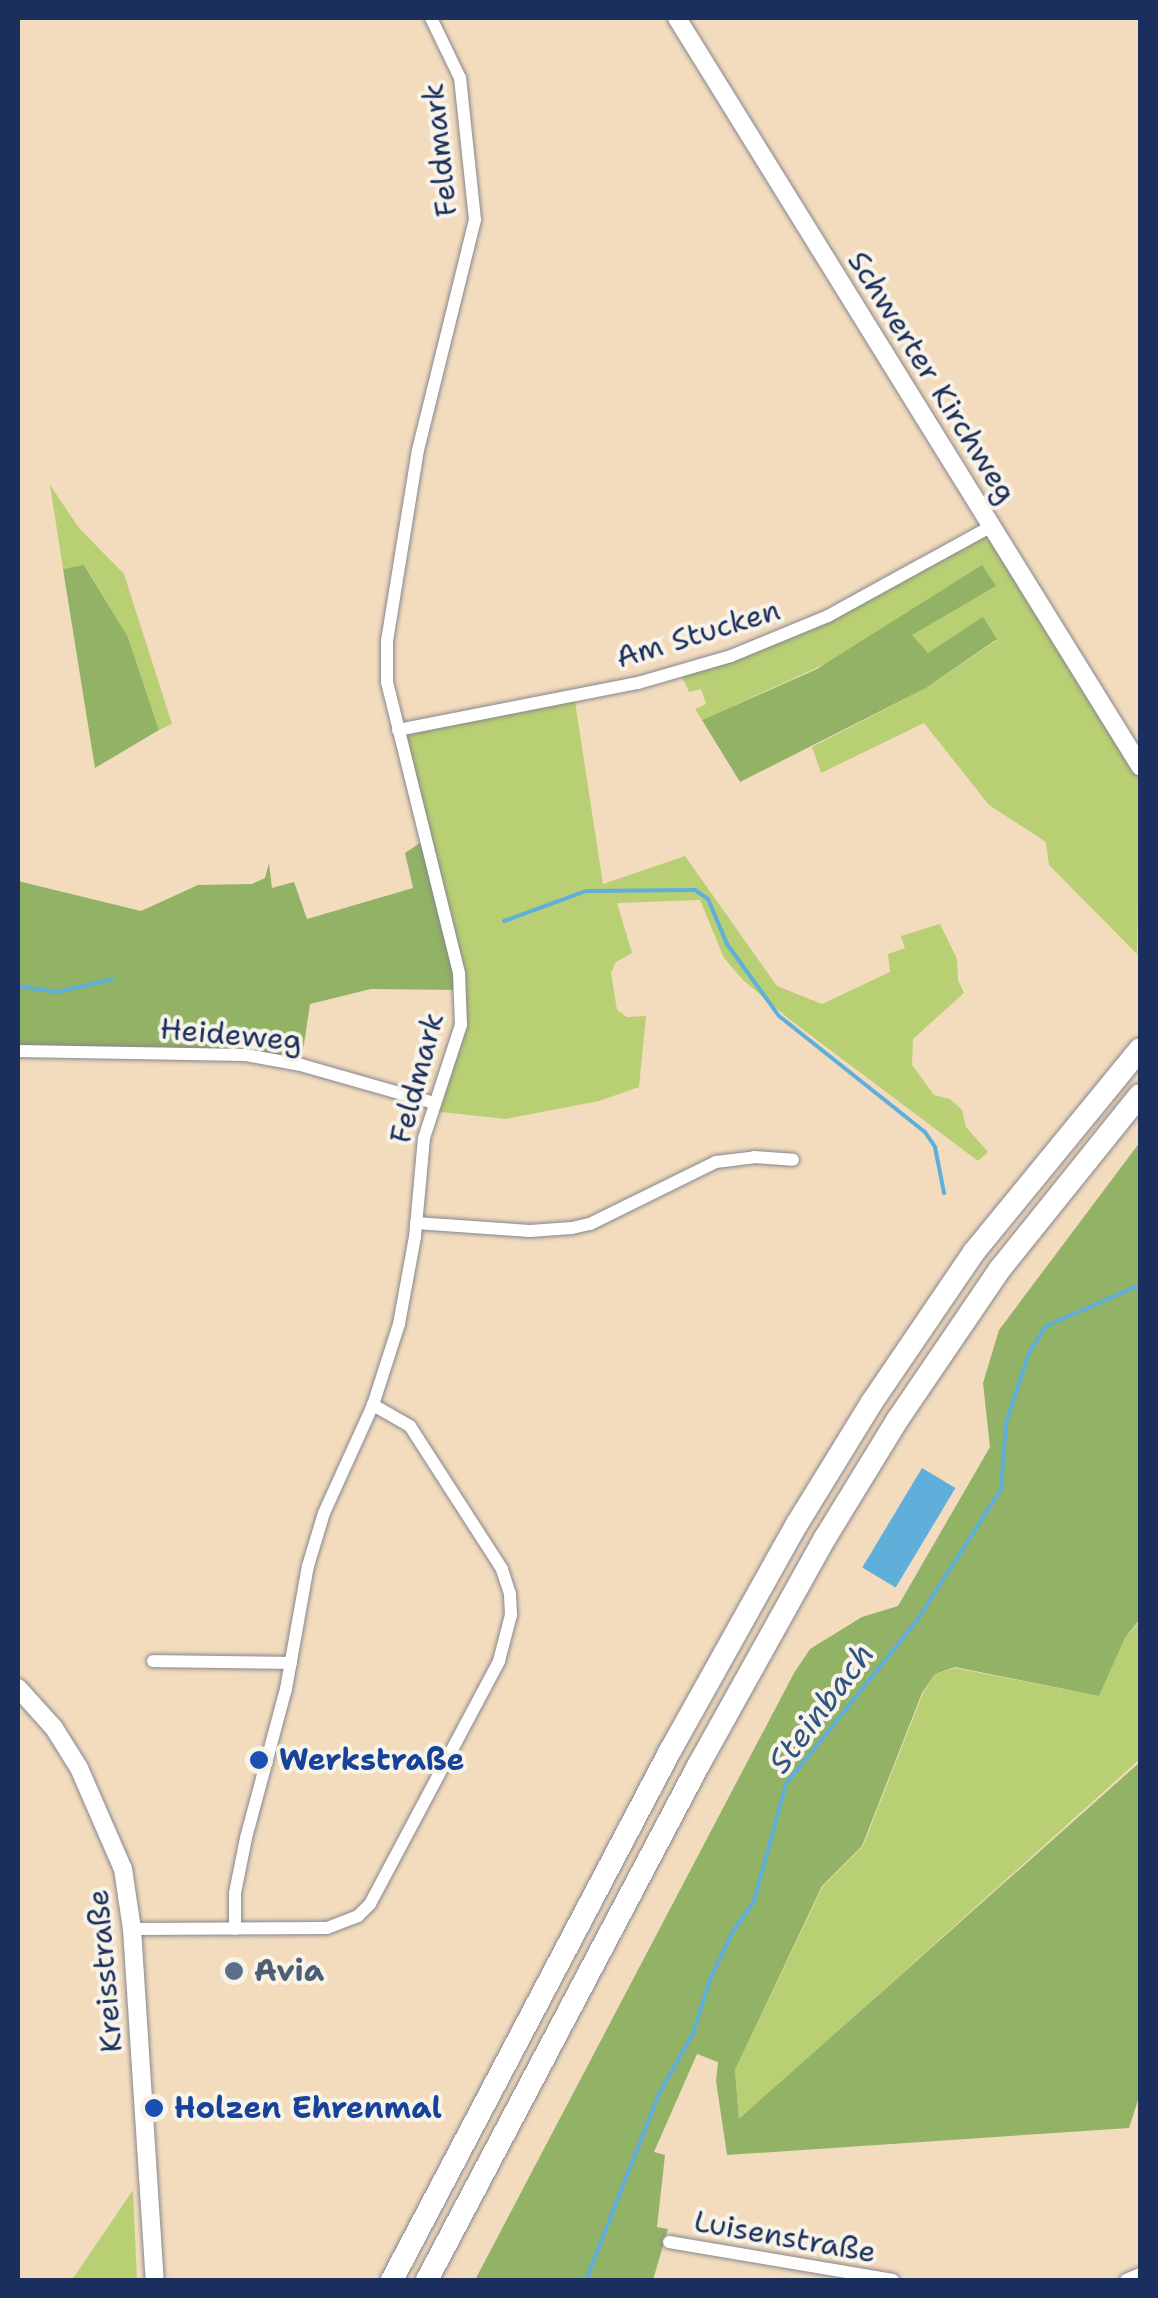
<!DOCTYPE html>
<meta charset="utf-8">
<style>
body{margin:0}
#map{position:relative;width:1158px;height:2298px;overflow:hidden;background:#f3dcbe;font-family:"Shantell Sans",sans-serif}
div>[style]{position:absolute}
[style*='--x']{left:calc(var(--x)*1px);top:calc(var(--y)*1px);width:calc(var(--w)*1px);rotate:calc(var(--a)*1deg)}
.green>*{inset:0;background:#b9cf73}
.forest>*{inset:0;background:#92b265}
.water>*{inset:0;background:#5fafda;transform-origin:0 0}
.stream>*{height:4px;margin:-2px;padding:0 2px;transform-origin:2px;border-radius:2px;background:#5fafda}
.roads{filter:drop-shadow(0 0 2px #87868e) drop-shadow(0 0 2px #87868e)}
.street>*{height:12px;margin:-6px;padding:0 6px;transform-origin:6px;border-radius:6px;background:#fff}
.secondary>*{height:18px;margin:-9px;padding:0 9px;transform-origin:9px;border-radius:9px;background:#fff}
.highway>*{height:22px;margin:-11px;padding:0 11px;transform-origin:11px;border-radius:11px;background:#fff}
.dots>*{width:28px;height:28px;translate:-50% -50%;box-sizing:border-box;border:5px solid #f7f3e8;border-radius:50%}
span{translate:-50% -50%;white-space:nowrap;text-align:center;line-height:1.15;-webkit-text-stroke:8px #f7f3e8;paint-order:stroke}
.street-label{font-size:30px;color:#1b2f5e}
.transit-label{font-size:30px;color:#164399;font-weight:700}
.left{translate:0 -50%;text-align:left}
.service-label{font-size:30px;color:#4e5e75;font-weight:700}
.water-label{font-size:32px;color:#2f5583;font-style:italic}
.frame{position:absolute;inset:0;border:20px solid #1b2f5e;pointer-events:none}
</style>
<div id="map">
<div class="green">
<div style="clip-path:polygon(50px 485px,79px 528px,124px 574px,172px 724px,159px 730px,128px 637px,85px 566px,63px 569px)"></div>
<div style="clip-path:polygon(992px 526px,1140px 766px,1137px 954px,1049px 865px,1046px 842px,989px 805px,924px 723px,821px 773px,812px 747px,926px 688px,997px 640px,928px 653px,911px 635px,996px 586px,702px 720px,695px 709px,706px 704px,701px 689px,689px 692px,680px 672px,774px 641px)"></div>
<div style="clip-path:polygon(574px 695px,603px 884px,685px 856px,777px 986px,822px 1004px,890px 972px,888px 954px,905px 948px,901px 936px,940px 924px,957px 959px,958px 980px,964px 993px,913px 1039px,912px 1065px,934px 1095px,950px 1099px,962px 1110px,966px 1127px,988px 1152px,978px 1161px,789px 1019px,743px 980px,724px 958px,700px 900px,617px 903px,632px 953px,616px 962px,611px 973px,617px 1010px,627px 1017px,646px 1016px,639px 1087px,599px 1101px,506px 1119px,432px 1111px,461px 1025px,398px 730px)"></div>
<div style="clip-path:polygon(1140px 1621px,1140px 1759px,739px 2120px,735px 2070px,823px 1886px,863px 1846px,923px 1693px,935px 1674px,955px 1668px,1099px 1696px,1125px 1638px)"></div>
<div style="clip-path:polygon(133px 2190px,137px 2280px,72px 2280px)"></div>
</div>
<div class="forest">
<div style="clip-path:polygon(84px 565px,128px 637px,159px 730px,95px 768px,63px 569px)"></div>
<div style="clip-path:polygon(982px 565px,996px 586px,912px 635px,928px 653px,983px 617px,997px 639px,926px 688px,740px 782px,702px 720px,817px 669px)"></div>
<div style="clip-path:polygon(420px 843px,448px 927px,461px 990px,371px 989px,310px 1004px,301px 1065px,246px 1055px,18px 1051px,18px 881px,141px 911px,198px 885px,252px 884px,265px 878px,269px 863px,272px 888px,294px 882px,307px 919px,413px 888px,405px 853px)"></div>
<div style="clip-path:polygon(1140px 1142px,1140px 1619px,1125px 1638px,1099px 1696px,955px 1667px,935px 1674px,922px 1693px,862px 1846px,822px 1886px,735px 2070px,739px 2119px,1140px 1762px,1140px 2094px,1129px 2128px,727px 2155px,716px 2081px,718px 2062px,697px 2054px,654px 2152px,665px 2155px,657px 2227px,668px 2229px,653px 2280px,475px 2280px,794px 1673px,810px 1649px,862px 1617px,898px 1606px,990px 1447px,983px 1383px,999px 1330px)"></div>
</div>
<div class="water">
<div style="left:922px;top:1468px;width:39px;height:116px;rotate:31deg"></div>
</div>
<div class="stream">
<div style="--x:504;--y:921;--w:87;--a:-20.1"></div>
<div style="--x:586;--y:891;--w:109;--a:-0.5"></div>
<div style="--x:695;--y:890;--w:16;--a:35"></div>
<div style="--x:708;--y:899;--w:49;--a:67.1"></div>
<div style="--x:727;--y:944;--w:89;--a:54.2"></div>
<div style="--x:779;--y:1016;--w:186;--a:38.5"></div>
<div style="--x:925;--y:1132;--w:18;--a:56"></div>
<div style="--x:935;--y:1147;--w:47;--a:78.9"></div>
<div style="--x:18;--y:986;--w:39;--a:9"></div>
<div style="--x:57;--y:992;--w:57;--a:-13.1"></div>
<div style="--x:586;--y:2280;--w:200;--a:-68.6"></div>
<div style="--x:659;--y:2094;--w:70;--a:-60.9"></div>
<div style="--x:693;--y:2033;--w:59;--a:-72.2"></div>
<div style="--x:711;--y:1977;--w:49;--a:-64.5"></div>
<div style="--x:732;--y:1933;--w:39;--a:-55"></div>
<div style="--x:754;--y:1901;--w:121;--a:-74.7"></div>
<div style="--x:786;--y:1784;--w:211;--a:-51.3"></div>
<div style="--x:918;--y:1619;--w:154;--a:-57.4"></div>
<div style="--x:1001;--y:1489;--w:66;--a:-85.7"></div>
<div style="--x:1006;--y:1423;--w:74;--a:-71.8"></div>
<div style="--x:1029;--y:1353;--w:32;--a:-58"></div>
<div style="--x:1046;--y:1326;--w:103;--a:-23.6"></div>
</div>
<div class="roads">
<div class="street">
<div style="--x:398;--y:730;--w:245;--a:-11.1"></div>
<div style="--x:638;--y:683;--w:97;--a:-16.2"></div>
<div style="--x:731;--y:656;--w:105;--a:-22.4"></div>
<div style="--x:828;--y:616;--w:187;--a:-28.8"></div>
<div style="--x:18;--y:1051;--w:228;--a:1"></div>
<div style="--x:246;--y:1055;--w:56;--a:10.3"></div>
<div style="--x:301;--y:1065;--w:138;--a:15.9"></div>
<div style="--x:416;--y:1223;--w:114;--a:4"></div>
<div style="--x:530;--y:1231;--w:42;--a:-4.1"></div>
<div style="--x:572;--y:1228;--w:18;--a:-13"></div>
<div style="--x:590;--y:1224;--w:140;--a:-26.2"></div>
<div style="--x:716;--y:1162;--w:38;--a:-7"></div>
<div style="--x:754;--y:1157;--w:39;--a:4"></div>
<div style="--x:153;--y:1661;--w:138;--a:0.8"></div>
<div style="--x:132;--y:1929;--w:195;--a:-0.3"></div>
<div style="--x:327;--y:1928;--w:33;--a:-21"></div>
<div style="--x:358;--y:1916;--w:17;--a:-45"></div>
<div style="--x:370;--y:1904;--w:275;--a:-62"></div>
<div style="--x:499;--y:1661;--w:48;--a:-75.4"></div>
<div style="--x:511;--y:1615;--w:21;--a:-93"></div>
<div style="--x:510;--y:1594;--w:26;--a:-108"></div>
<div style="--x:502;--y:1569;--w:170;--a:-122.8"></div>
<div style="--x:410;--y:1426;--w:43;--a:-150.4"></div>
<div style="--x:235;--y:1929;--w:36;--a:-90"></div>
<div style="--x:235;--y:1893;--w:56;--a:-78.7"></div>
<div style="--x:246;--y:1838;--w:154;--a:-75"></div>
<div style="--x:286;--y:1689;--w:125;--a:-79.9"></div>
<div style="--x:308;--y:1566;--w:55;--a:-73.2"></div>
<div style="--x:324;--y:1513;--w:119;--a:-65.6"></div>
<div style="--x:373;--y:1405;--w:85;--a:-72.2"></div>
<div style="--x:399;--y:1324;--w:88;--a:-79.6"></div>
<div style="--x:415;--y:1237;--w:99;--a:-84.8"></div>
<div style="--x:424;--y:1138;--w:119;--a:-71.9"></div>
<div style="--x:461;--y:1025;--w:52;--a:-92.2"></div>
<div style="--x:459;--y:973;--w:299;--a:-103.9"></div>
<div style="--x:387;--y:683;--w:42;--a:-90"></div>
<div style="--x:387;--y:641;--w:193;--a:-80.8"></div>
<div style="--x:418;--y:450;--w:237;--a:-76.1"></div>
<div style="--x:475;--y:220;--w:143;--a:-96"></div>
<div style="--x:460;--y:78;--w:67;--a:-115.8"></div>
<div style="--x:669;--y:2242;--w:227;--a:9.6"></div>
<div style="--x:1126;--y:2280;--w:15;--a:-23"></div>
</div>
<div class="secondary">
<div style="--x:677;--y:18;--w:880;--a:58.24"></div>
<div style="--x:18;--y:1688;--w:54;--a:48"></div>
<div style="--x:54;--y:1728;--w:47;--a:58"></div>
<div style="--x:79;--y:1768;--w:110;--a:66.5"></div>
<div style="--x:123;--y:1869;--w:61;--a:81.5"></div>
<div style="--x:132;--y:1929;--w:352;--a:86.3"></div>
</div>
<div class="highway">
<div style="--x:392;--y:2280;--w:598;--a:-62.28"></div>
<div style="--x:670;--y:1751;--w:260;--a:-60.8"></div>
<div style="--x:797;--y:1524;--w:143;--a:-58.4"></div>
<div style="--x:872;--y:1402;--w:181;--a:-55.8"></div>
<div style="--x:974;--y:1252;--w:262;--a:-50.7"></div>
<div style="--x:427;--y:2280;--w:581;--a:-62.2"></div>
<div style="--x:698;--y:1766;--w:261;--a:-60.9"></div>
<div style="--x:825;--y:1538;--w:140;--a:-58.5"></div>
<div style="--x:898;--y:1419;--w:181;--a:-55.8"></div>
<div style="--x:1000;--y:1269;--w:223;--a:-51.2"></div>
</div>
</div>
<div class="dots">
<div style="left:259px;top:1760px;background:#1a4fb4"></div>
<div style="left:234px;top:1971px;background:#5c6f8a"></div>
<div style="left:154px;top:2108px;background:#1a4fb4"></div>
</div>
<div class="street-label">
<span style="left:440px;top:150px;rotate:-96deg">Feldmark</span>
<span style="left:932px;top:377px;rotate:58deg">Schwerter Kirchweg</span>
<span style="left:698px;top:634px;rotate:-17deg">Am Stucken</span>
<span style="left:231px;top:1035px;rotate:5deg">Heideweg</span>
<span style="left:417px;top:1078px;rotate:-75deg">Feldmark</span>
<span style="left:105px;top:1971px;rotate:-95deg">Kreisstraße</span>
<span style="left:785px;top:2237px;rotate:10deg">Luisenstraße</span>
</div>
<div class="transit-label">
<span class="left" style="left:279px;top:1760px">Werkstraße</span>
<span class="left" style="left:174px;top:2108px">Holzen Ehrenmal</span>
</div>
<div class="service-label">
<span class="left" style="left:254px;top:1971px">Avia</span>
</div>
<div class="water-label">
<span style="left:821px;top:1708px;rotate:-53deg">Steinbach</span>
</div>
<div class="frame"></div>
</div>
